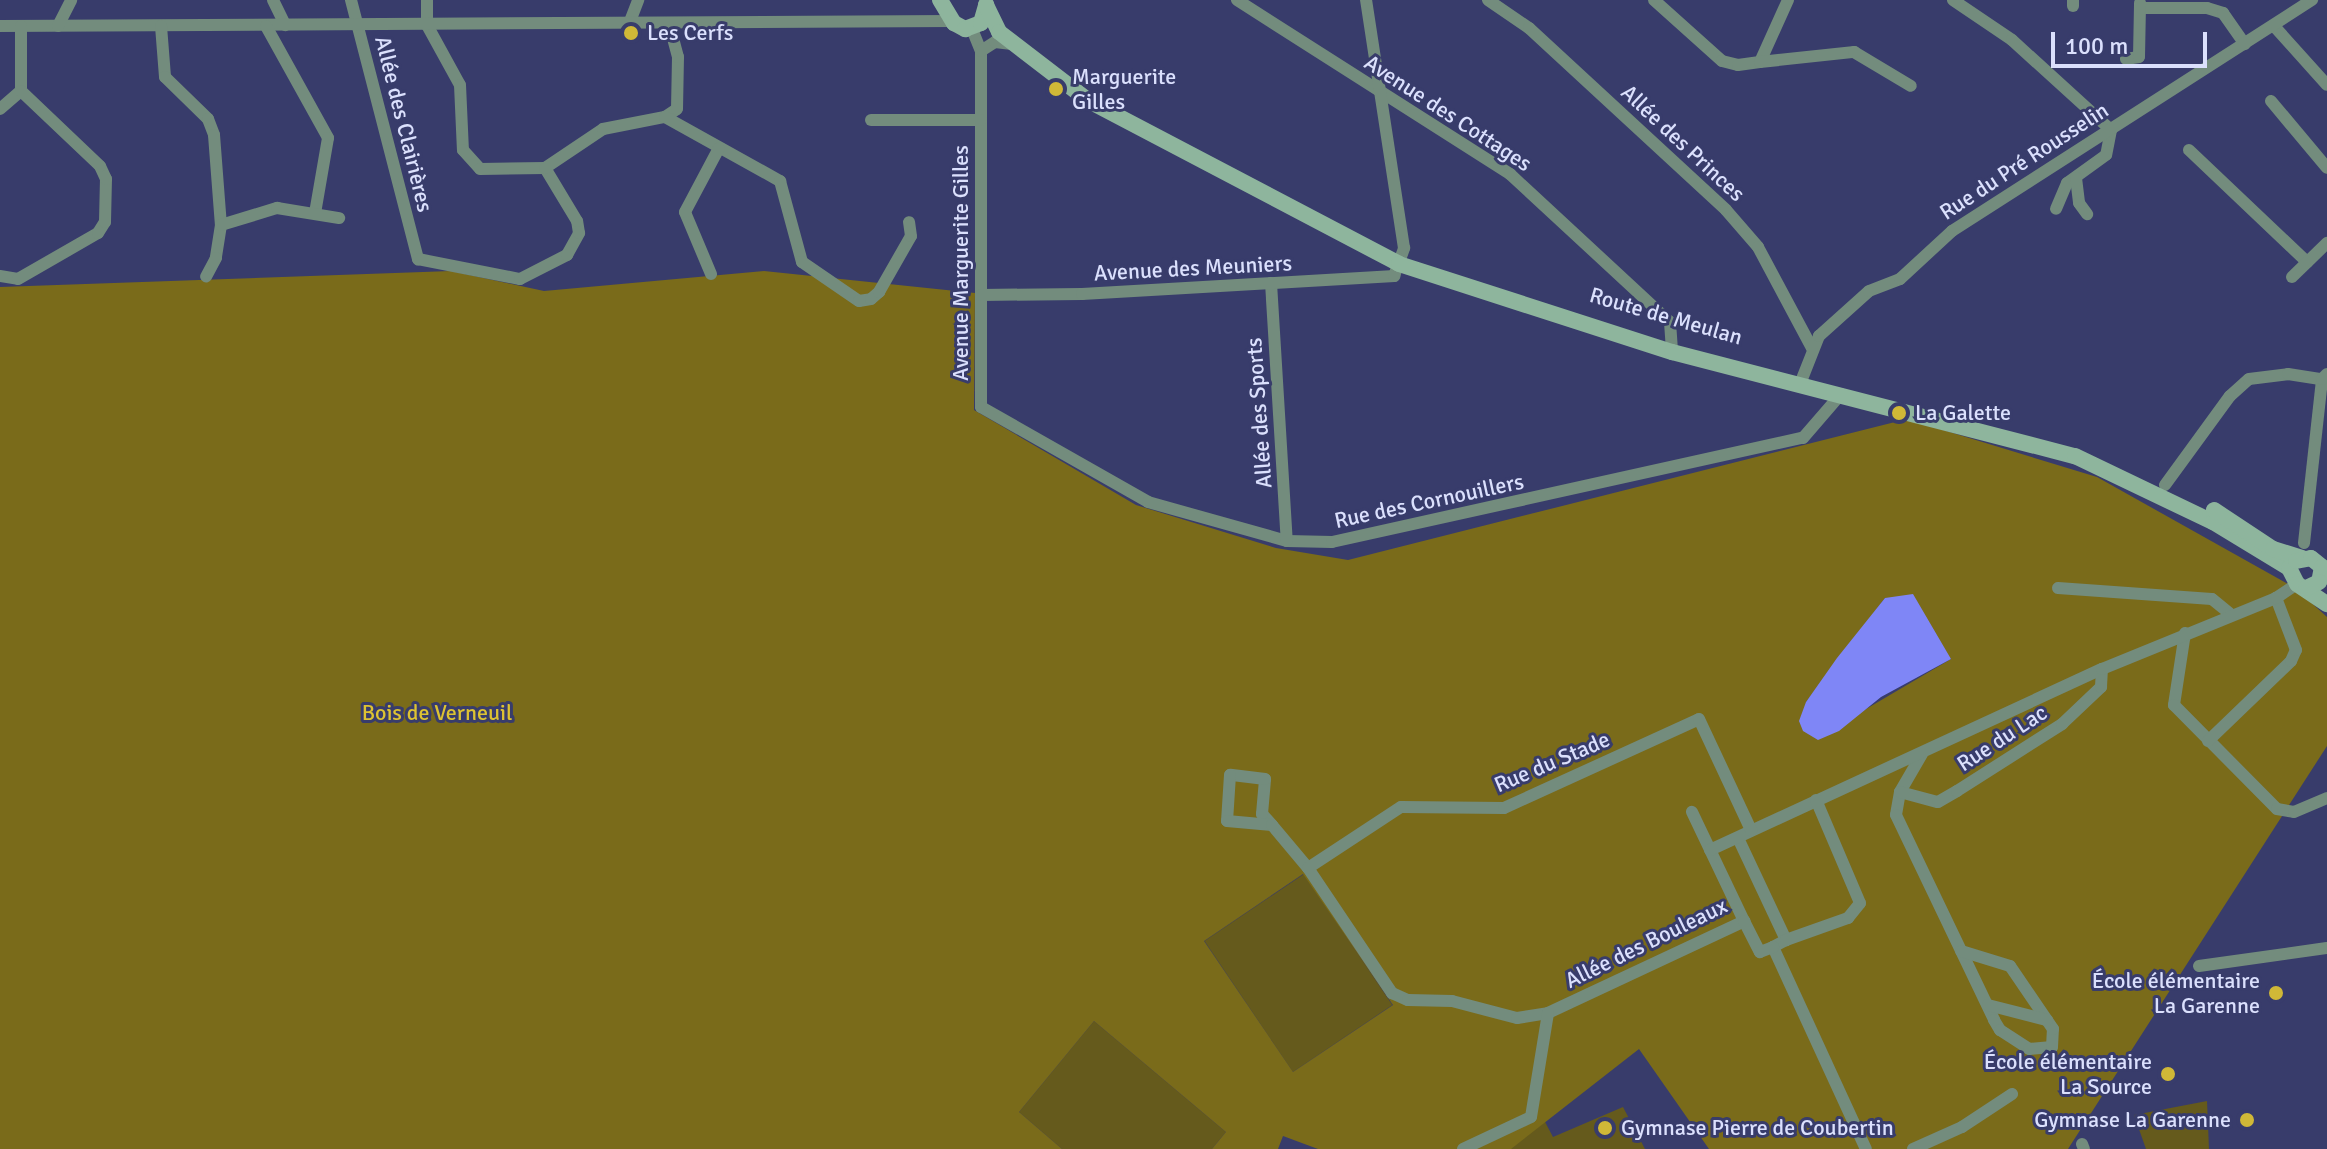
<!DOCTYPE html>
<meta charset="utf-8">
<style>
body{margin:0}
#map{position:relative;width:2327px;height:1149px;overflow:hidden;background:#383c6b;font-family:Signika,sans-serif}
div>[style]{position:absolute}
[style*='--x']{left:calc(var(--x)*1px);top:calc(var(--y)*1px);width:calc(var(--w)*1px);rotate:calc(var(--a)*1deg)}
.green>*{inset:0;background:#655a1c;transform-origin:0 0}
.forest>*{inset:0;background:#7a6b1a}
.water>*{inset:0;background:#7f86f6}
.street>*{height:12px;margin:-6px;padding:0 6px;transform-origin:6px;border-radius:6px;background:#738c7d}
.secondary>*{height:16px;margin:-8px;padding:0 8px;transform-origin:8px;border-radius:8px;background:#8eb59d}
.dots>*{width:22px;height:22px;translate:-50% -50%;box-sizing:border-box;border:4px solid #383c6b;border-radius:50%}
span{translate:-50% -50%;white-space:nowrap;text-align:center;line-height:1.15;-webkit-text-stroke:6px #383c6b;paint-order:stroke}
.poi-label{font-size:22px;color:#dbe0fd}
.left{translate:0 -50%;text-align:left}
.right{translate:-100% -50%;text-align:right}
.street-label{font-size:22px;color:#dbe0fd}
.park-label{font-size:22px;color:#ddc332}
.scale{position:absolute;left:2051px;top:32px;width:156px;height:36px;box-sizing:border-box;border:4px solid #dbe0fd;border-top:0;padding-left:10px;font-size:24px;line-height:28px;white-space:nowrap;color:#dbe0fd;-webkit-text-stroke:6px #383c6b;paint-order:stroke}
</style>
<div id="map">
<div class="green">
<div style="left:1304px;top:874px;width:158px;height:120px;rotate:56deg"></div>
<div style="clip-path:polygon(1094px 1021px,1226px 1132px,1212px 1149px,1062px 1149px,1019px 1112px)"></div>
<div style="clip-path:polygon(2207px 1101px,2209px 1149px,2146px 1149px,2134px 1115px)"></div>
<div style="clip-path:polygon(1623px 1107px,1645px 1149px,1483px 1149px,1543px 1118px,1553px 1137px)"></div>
</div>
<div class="forest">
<div style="clip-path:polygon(evenodd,451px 271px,544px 291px,764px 271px,975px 293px,974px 410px,1136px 505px,1276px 548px,1348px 560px,1907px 419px,2097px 477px,2295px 588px,2327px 617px,2327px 746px,2068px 1149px,1709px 1149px,1639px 1049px,1511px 1149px,1318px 1149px,1283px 1136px,1278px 1149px,1212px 1149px,1226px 1132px,1094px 1021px,1019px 1112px,1062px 1149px,0 1149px,0 287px,451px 271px,1885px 598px,1951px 659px,1861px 712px,1806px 702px,1885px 598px,451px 271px,1303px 874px,1393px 1005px,1293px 1072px,1204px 941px,1303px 874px)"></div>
</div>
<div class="water">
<div style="clip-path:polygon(1913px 594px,1951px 659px,1881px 697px,1839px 731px,1818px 740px,1803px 731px,1799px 721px,1806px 702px,1837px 658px,1885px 598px)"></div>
</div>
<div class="street">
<div style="--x:273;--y:0;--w:28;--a:64"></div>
<div style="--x:351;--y:0;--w:268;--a:75.5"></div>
<div style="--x:418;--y:259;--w:104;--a:11.1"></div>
<div style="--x:520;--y:279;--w:53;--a:-27.1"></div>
<div style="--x:567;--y:255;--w:25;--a:-61"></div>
<div style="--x:579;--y:233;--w:12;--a:-99"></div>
<div style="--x:577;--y:221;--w:62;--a:-121.1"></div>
<div style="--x:427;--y:0;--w:25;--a:90"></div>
<div style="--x:427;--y:25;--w:68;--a:61.2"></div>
<div style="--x:460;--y:85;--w:65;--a:87.4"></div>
<div style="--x:463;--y:150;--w:25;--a:48"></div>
<div style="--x:480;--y:169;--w:65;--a:-0.9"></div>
<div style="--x:545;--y:168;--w:70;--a:-33.9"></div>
<div style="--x:603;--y:129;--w:63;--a:-11"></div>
<div style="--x:665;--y:117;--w:14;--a:-34"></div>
<div style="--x:677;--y:109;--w:52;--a:-88.9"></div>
<div style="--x:678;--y:57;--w:34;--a:-105"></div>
<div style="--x:1237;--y:0;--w:324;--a:32.5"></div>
<div style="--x:1510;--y:174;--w:218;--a:42.8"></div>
<div style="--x:1670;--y:322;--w:30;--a:86"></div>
<div style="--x:1488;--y:0;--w:50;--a:34.3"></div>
<div style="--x:1529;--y:28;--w:268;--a:42.7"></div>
<div style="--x:1726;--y:210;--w:49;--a:49.1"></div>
<div style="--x:1758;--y:247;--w:115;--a:61.9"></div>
<div style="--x:1654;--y:0;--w:91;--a:41.9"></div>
<div style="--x:1722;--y:61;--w:16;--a:14"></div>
<div style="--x:1738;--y:65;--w:22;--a:-8"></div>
<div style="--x:1760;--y:62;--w:68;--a:-65.7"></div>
<div style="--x:1953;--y:0;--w:71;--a:34.1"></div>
<div style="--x:2012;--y:40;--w:134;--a:42.3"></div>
<div style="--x:2111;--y:130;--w:25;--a:101"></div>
<div style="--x:2106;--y:155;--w:48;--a:144.3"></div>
<div style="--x:2067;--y:183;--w:28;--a:113"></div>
<div style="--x:2073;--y:6;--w:6;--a:-90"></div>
<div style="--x:2140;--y:8;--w:67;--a:0"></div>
<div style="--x:2207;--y:8;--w:17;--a:17"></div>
<div style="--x:2223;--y:13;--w:38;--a:55"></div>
<div style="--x:629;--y:24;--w:26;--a:-69"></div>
<div style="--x:0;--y:26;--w:952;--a:-0.3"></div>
<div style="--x:58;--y:26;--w:29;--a:-63"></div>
<div style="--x:161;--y:26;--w:51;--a:85.5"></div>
<div style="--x:165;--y:77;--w:60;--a:44.3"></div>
<div style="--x:208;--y:119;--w:17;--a:69"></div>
<div style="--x:214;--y:135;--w:90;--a:85.6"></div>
<div style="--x:221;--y:225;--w:33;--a:99"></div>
<div style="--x:216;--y:258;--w:21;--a:118"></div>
<div style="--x:266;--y:26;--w:128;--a:61"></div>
<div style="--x:328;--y:138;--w:76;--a:99.8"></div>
<div style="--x:2274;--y:26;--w:79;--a:48.1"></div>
<div style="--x:972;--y:29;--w:24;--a:68"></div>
<div style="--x:981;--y:51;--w:356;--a:90"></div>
<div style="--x:981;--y:407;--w:192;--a:29.6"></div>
<div style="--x:1148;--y:502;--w:144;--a:15.7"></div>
<div style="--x:1287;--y:541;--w:45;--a:1.3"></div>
<div style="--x:1332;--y:542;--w:482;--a:-12.5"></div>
<div style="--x:1803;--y:438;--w:58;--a:-49.2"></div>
<div style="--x:981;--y:51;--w:17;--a:-33"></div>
<div style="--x:995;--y:42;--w:17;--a:7"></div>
<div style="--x:2126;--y:59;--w:13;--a:-9"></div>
<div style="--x:2139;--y:57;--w:54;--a:-88.9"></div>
<div style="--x:1760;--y:62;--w:95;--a:-6.1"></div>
<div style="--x:1854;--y:52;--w:66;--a:30.8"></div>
<div style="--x:2271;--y:101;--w:87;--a:50.1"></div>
<div style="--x:0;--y:109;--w:28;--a:-41"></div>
<div style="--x:21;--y:91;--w:65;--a:-90"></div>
<div style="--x:665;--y:117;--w:132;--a:29.1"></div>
<div style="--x:780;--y:181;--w:84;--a:74.8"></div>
<div style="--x:802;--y:262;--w:69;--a:34.4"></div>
<div style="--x:859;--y:301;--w:12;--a:-9"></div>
<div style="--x:871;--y:299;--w:11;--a:-41"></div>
<div style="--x:879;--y:292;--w:64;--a:-60.3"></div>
<div style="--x:911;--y:236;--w:14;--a:-98"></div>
<div style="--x:871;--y:120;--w:110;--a:0"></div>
<div style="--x:2189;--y:150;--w:163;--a:43.5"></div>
<div style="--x:2076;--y:178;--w:25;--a:83"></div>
<div style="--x:2079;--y:203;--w:14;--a:54"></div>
<div style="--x:221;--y:225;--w:59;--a:-16.9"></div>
<div style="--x:277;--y:208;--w:63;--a:9.2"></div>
<div style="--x:711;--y:274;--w:67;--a:-112.8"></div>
<div style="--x:685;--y:212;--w:72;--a:-62"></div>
<div style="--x:0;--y:276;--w:18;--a:9"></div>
<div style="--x:18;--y:279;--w:92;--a:-29.9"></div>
<div style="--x:98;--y:233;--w:13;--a:-58"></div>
<div style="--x:105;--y:222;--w:43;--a:-88.7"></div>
<div style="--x:106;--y:179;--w:14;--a:-115"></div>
<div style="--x:100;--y:166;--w:109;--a:-136.5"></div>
<div style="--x:2292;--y:277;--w:49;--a:-44.2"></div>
<div style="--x:1271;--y:283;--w:258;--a:86.5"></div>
<div style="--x:981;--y:295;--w:101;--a:-0.6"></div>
<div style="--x:1082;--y:294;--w:313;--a:-3.3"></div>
<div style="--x:1394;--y:276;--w:30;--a:-70"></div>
<div style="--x:1404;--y:248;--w:251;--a:-98.7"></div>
<div style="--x:1800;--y:384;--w:52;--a:-68.4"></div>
<div style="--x:1819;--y:336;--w:67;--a:-42"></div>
<div style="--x:1869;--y:291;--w:33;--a:-21"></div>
<div style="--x:1900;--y:279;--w:71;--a:-42.7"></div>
<div style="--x:1952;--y:231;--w:428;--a:-32.7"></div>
<div style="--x:2165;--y:485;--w:110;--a:-53.9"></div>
<div style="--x:2230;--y:396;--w:25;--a:-42"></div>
<div style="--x:2249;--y:379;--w:39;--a:-7"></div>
<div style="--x:2288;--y:374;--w:39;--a:9"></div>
<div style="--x:2304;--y:543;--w:165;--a:-83.7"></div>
<div style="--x:2322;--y:379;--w:7;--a:-45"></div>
<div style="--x:2058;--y:588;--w:154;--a:4.1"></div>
<div style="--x:2212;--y:599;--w:22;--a:39"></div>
<div style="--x:2185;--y:633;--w:73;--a:98.7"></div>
<div style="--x:2174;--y:705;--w:146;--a:45.3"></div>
<div style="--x:2277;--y:809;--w:17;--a:10"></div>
<div style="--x:2294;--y:812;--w:36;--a:-23"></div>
<div style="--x:2208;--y:741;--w:115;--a:-43.9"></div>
<div style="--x:2291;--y:661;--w:12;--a:-66"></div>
<div style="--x:2296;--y:650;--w:56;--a:-111"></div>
<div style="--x:1922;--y:754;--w:44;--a:120.1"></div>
<div style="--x:1900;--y:792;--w:23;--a:100"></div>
<div style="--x:1896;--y:815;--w:227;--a:64.4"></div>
<div style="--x:1994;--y:1020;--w:12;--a:59"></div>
<div style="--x:2000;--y:1030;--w:35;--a:33"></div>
<div style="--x:2029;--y:1049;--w:23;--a:-5"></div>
<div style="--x:2052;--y:1047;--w:18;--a:-87"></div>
<div style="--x:2053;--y:1029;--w:76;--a:-124.3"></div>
<div style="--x:2010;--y:966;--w:51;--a:-163"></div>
<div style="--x:1900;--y:792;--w:39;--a:15"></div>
<div style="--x:1938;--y:802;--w:22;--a:-30"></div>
<div style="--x:1957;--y:791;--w:125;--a:-32.5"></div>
<div style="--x:2062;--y:724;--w:54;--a:-43.5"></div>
<div style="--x:2101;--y:687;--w:18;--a:-87"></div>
<div style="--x:1272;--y:825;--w:15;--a:-132"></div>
<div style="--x:1262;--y:814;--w:35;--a:-85"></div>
<div style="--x:1265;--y:779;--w:35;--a:-173"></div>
<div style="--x:1230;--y:775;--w:46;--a:93.7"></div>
<div style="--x:1227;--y:821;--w:45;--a:5.1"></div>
<div style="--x:1272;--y:825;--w:56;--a:50.1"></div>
<div style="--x:1308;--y:868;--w:151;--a:56.1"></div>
<div style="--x:1392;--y:993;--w:17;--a:24"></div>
<div style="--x:1408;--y:1000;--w:44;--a:1.3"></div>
<div style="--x:1452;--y:1001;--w:67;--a:14.7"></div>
<div style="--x:1517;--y:1018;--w:31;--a:-9"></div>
<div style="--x:1548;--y:1013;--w:217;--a:-25.1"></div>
<div style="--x:1744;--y:921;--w:121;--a:-115.5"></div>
<div style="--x:1738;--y:838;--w:113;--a:64.8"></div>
<div style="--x:1786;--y:940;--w:15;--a:152"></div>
<div style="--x:1773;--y:947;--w:222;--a:65.3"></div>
<div style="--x:1710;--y:850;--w:432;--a:-24.8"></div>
<div style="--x:2102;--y:669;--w:188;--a:-22.2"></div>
<div style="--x:2276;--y:598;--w:25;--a:-34"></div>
<div style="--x:1308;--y:868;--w:111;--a:-33.3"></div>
<div style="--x:1401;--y:807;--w:103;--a:0.6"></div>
<div style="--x:1504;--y:808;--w:214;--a:-24.5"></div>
<div style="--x:1699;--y:719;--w:123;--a:64.9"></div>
<div style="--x:1744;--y:921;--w:35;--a:63"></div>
<div style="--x:1760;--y:952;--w:14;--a:-21"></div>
<div style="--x:1786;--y:940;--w:66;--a:-19.5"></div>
<div style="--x:1848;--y:918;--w:19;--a:-51"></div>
<div style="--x:1860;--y:903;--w:112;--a:-113.1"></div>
<div style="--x:2199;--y:966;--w:129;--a:-8"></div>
<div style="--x:1988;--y:1005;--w:61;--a:14.3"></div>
<div style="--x:2082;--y:1144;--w:5;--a:68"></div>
<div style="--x:1463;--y:1149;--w:75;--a:-25.2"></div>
<div style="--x:1531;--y:1117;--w:105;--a:-80.7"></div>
<div style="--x:1913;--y:1149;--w:54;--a:-24.2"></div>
<div style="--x:1962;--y:1127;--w:60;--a:-33.4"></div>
</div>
<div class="secondary">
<div style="--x:940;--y:0;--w:27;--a:59"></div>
<div style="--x:954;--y:23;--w:13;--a:29"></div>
<div style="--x:965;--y:29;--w:17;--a:-21"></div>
<div style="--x:981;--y:23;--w:19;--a:-74"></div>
<div style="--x:986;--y:5;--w:30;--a:64"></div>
<div style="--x:999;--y:32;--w:113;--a:37.5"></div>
<div style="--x:1089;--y:101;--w:350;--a:27.7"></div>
<div style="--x:1399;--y:264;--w:287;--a:17.9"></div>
<div style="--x:1672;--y:352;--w:416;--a:14.5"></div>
<div style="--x:2075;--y:456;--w:153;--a:25.6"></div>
<div style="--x:2213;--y:522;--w:89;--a:31.2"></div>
<div style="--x:2289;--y:568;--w:18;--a:63"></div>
<div style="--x:2297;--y:584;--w:36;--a:34"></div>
<div style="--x:2214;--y:510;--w:71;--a:33.5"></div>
<div style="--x:2273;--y:549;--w:31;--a:17"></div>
<div style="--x:2296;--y:561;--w:15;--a:-11"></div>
<div style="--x:2311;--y:558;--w:14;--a:39"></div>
<div style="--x:2322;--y:567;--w:15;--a:101"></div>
<div style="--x:2319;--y:582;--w:14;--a:155"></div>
</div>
<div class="dots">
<div style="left:631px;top:33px;background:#d0b837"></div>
<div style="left:1056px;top:89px;background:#d0b837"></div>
<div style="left:1899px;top:413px;background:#d0b837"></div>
<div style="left:2276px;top:993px;background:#d0b837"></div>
<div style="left:2168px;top:1074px;background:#d0b837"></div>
<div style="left:2247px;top:1120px;background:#d0b837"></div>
<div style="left:1605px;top:1128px;background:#d0b837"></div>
</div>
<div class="poi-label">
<span class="left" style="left:647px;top:33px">Les Cerfs</span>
<span class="left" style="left:1072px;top:89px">Marguerite<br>Gilles</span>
<span class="left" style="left:1915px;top:413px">La Galette</span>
<span class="right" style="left:2260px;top:993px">École élémentaire<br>La Garenne</span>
<span class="right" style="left:2152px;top:1074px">École élémentaire<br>La Source</span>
<span class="right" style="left:2231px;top:1120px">Gymnase La Garenne</span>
<span class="left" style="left:1621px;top:1128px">Gymnase Pierre de Coubertin</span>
</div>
<div class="street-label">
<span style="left:1448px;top:113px;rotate:33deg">Avenue des Cottages</span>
<span style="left:404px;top:124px;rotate:76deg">Allée des Clairières</span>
<span style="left:1683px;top:143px;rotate:43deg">Allée des Princes</span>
<span style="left:2024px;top:161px;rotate:-33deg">Rue du Pré Rousselin</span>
<span style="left:961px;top:263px;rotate:-90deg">Avenue Marguerite Gilles</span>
<span style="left:1193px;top:268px;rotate:-3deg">Avenue des Meuniers</span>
<span style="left:1666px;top:316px;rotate:16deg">Route de Meulan</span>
<span style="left:1259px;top:413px;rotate:-94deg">Allée des Sports</span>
<span style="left:1429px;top:501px;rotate:-12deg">Rue des Cornouillers</span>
<span style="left:2002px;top:738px;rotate:-33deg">Rue du Lac</span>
<span style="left:1552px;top:762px;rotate:-23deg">Rue du Stade</span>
<span style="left:1646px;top:943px;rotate:-26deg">Allée des Bouleaux</span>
</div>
<div class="park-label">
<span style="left:437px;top:713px">Bois de Verneuil</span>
</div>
<div class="scale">100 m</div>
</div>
